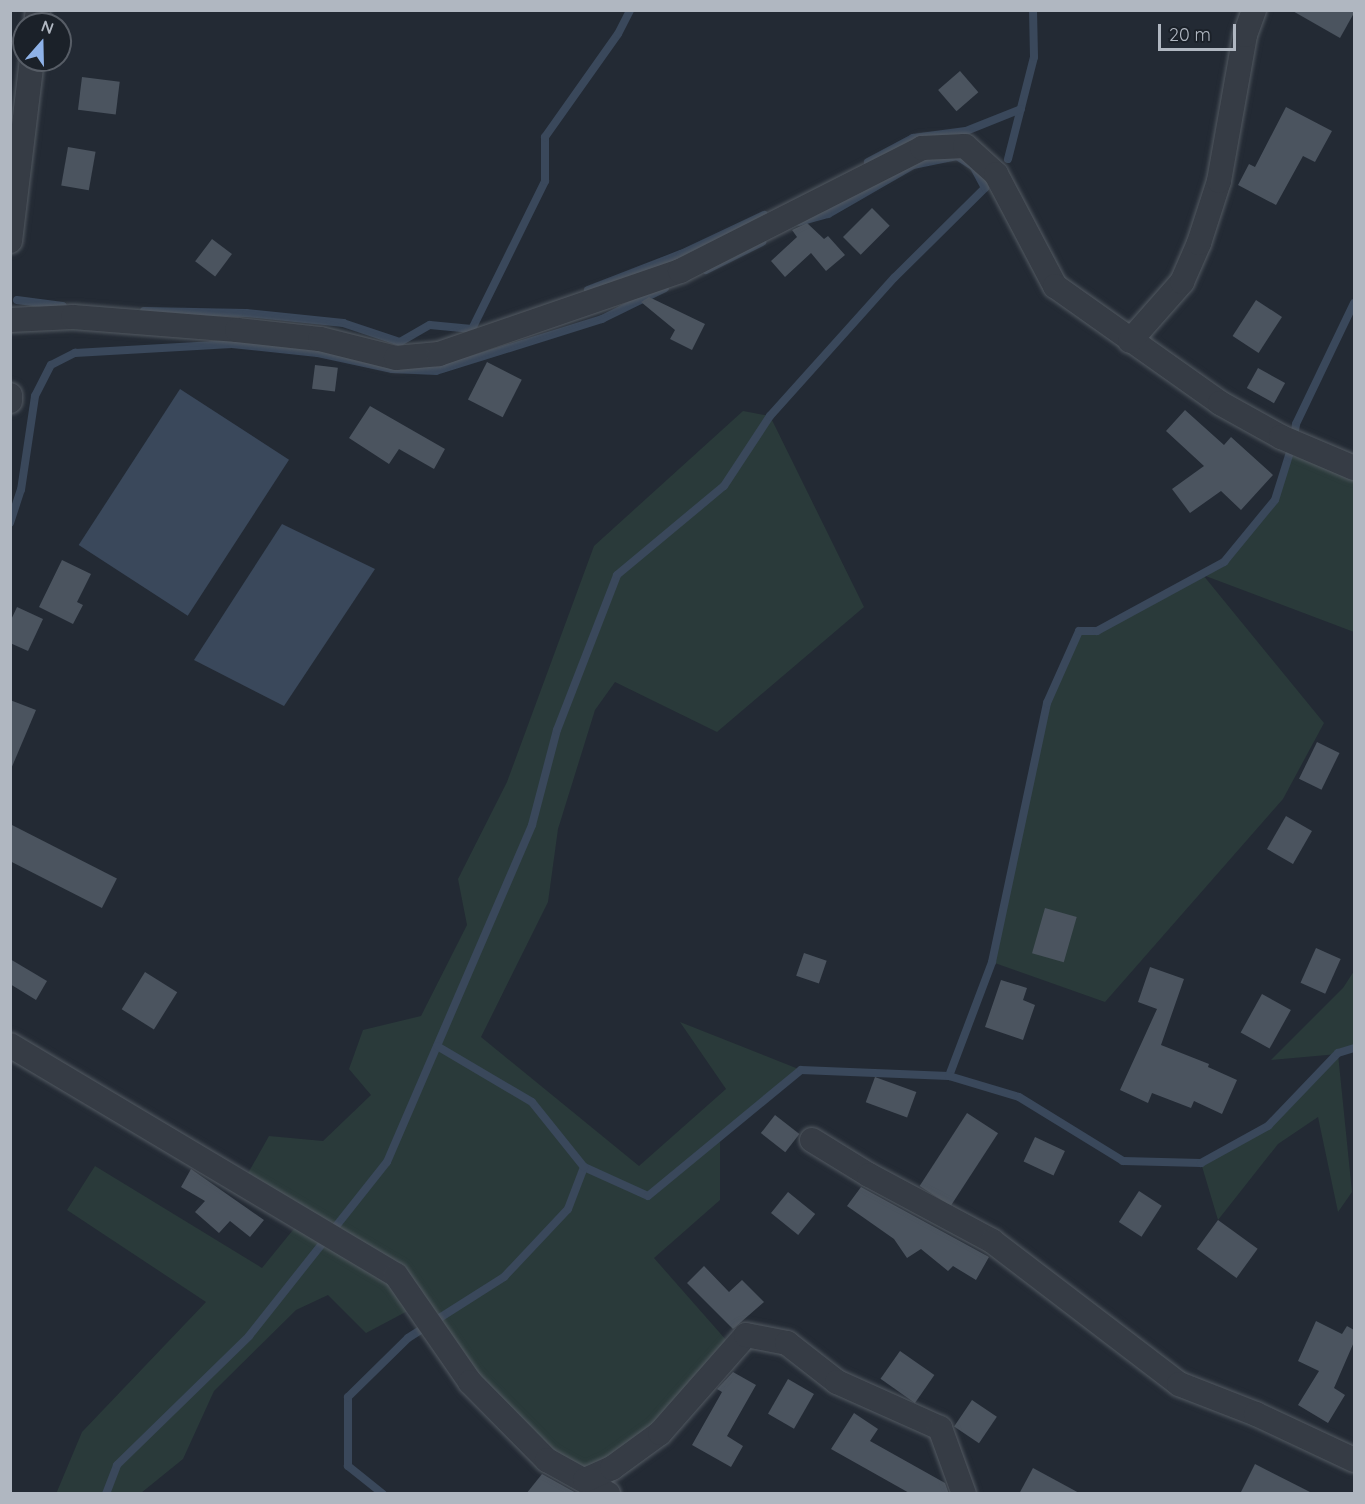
<!DOCTYPE html>
<style>
body{margin:0}
#map{position:relative;width:1365px;height:1504px;overflow:hidden;background:#232a34;font-family:Quicksand,sans-serif}
div>[style]{position:absolute}
[style*='--x']{left:calc(var(--x)*1px);top:calc(var(--y)*1px);width:calc(var(--w)*1px);rotate:calc(var(--a)*1deg)}
.green>*{inset:0;background:#2a3a3a}
.water>*{inset:0;background:#3a485b;transform-origin:0 0}
.stream>*{height:8px;margin:-4px;padding:0 4px;transform-origin:4px;border-radius:4px;background:#3a485b}
.building>*{inset:0;background:#4b545f;transform-origin:0 0}
.roads{filter:drop-shadow(0 0 2px #535a62) drop-shadow(0 0 2px #535a62)}
.street>*{height:24px;margin:-12px;padding:0 12px;transform-origin:12px;border-radius:12px;background:#363c45}
span{translate:-50% -50%;white-space:nowrap;text-align:center;line-height:1.15;-webkit-text-stroke:4.5px #1b2129;paint-order:stroke}
.frame{position:absolute;inset:0;border:12px solid #b0b7c1;pointer-events:none}
.north{position:absolute;left:12px;top:12px;width:60px;height:60px;box-sizing:border-box;background:#1b2129;border:2px solid #575d66;border-radius:50%;rotate:20deg;font-size:16px;font-weight:700;line-height:24px;text-align:center;color:#b0b7c1}
.north::after{content:'';display:block;margin:auto;width:21px;height:27px;background:#8eb2e8;clip-path:polygon(50% 0,100% 100%,50% 72%,0 100%)}
.scale{position:absolute;left:1158px;top:24px;width:78px;height:27px;box-sizing:border-box;border:3px solid #b0b7c1;border-top:0;padding-left:8px;font-size:18px;line-height:21px;white-space:nowrap;color:#b0b7c1;-webkit-text-stroke:4px #1b2129;paint-order:stroke}
</style>
<div id="map">
<div class="green">
<div style="clip-path:polygon(743px 411px,770px 416px,864px 607px,717px 732px,615px 682px,595px 710px,558px 829px,548px 902px,481px 1037px,639px 1166px,726px 1089px,680px 1022px,801px 1070px,720px 1137px,720px 1200px,654px 1258px,734px 1349px,660px 1433px,585px 1480px,547px 1460px,417px 1306px,366px 1333px,328px 1295px,296px 1310px,214px 1391px,183px 1459px,141px 1493px,56px 1494px,82px 1432px,206px 1302px,67px 1210px,95px 1166px,262px 1268px,301px 1220px,242px 1184px,269px 1136px,323px 1141px,371px 1095px,349px 1069px,363px 1030px,421px 1016px,467px 925px,458px 879px,507px 782px,594px 546px)"></div>
<div style="clip-path:polygon(1291px 449px,1354px 468px,1354px 632px,1203px 575px,1324px 723px,1283px 799px,1105px 1002px,992px 962px,1047px 704px,1079px 631px,1097px 631px,1224px 562px,1275px 500px)"></div>
<div style="clip-path:polygon(1354px 971px,1354px 1048px,1338px 1054px,1352px 1192px,1338px 1212px,1318px 1117px,1278px 1144px,1218px 1220px,1201px 1163px,1268px 1126px,1338px 1054px,1271px 1060px,1343px 988px)"></div>
</div>
<div class="water">
<div style="left:180px;top:389px;width:130px;height:186px;rotate:33deg"></div>
<div style="clip-path:polygon(282px 524px,375px 569px,284px 706px,194px 660px)"></div>
</div>
<div class="stream">
<div style="--x:1008;--y:159;--w:105;--a:-75.7"></div>
<div style="--x:1034;--y:57;--w:47;--a:-91.2"></div>
<div style="--x:868;--y:162;--w:51;--a:-28.1"></div>
<div style="--x:913;--y:138;--w:53;--a:-7.5"></div>
<div style="--x:966;--y:131;--w:59;--a:-21.8"></div>
<div style="--x:706;--y:270;--w:63;--a:-26.6"></div>
<div style="--x:588;--y:290;--w:100;--a:-21.2"></div>
<div style="--x:681;--y:254;--w:92;--a:-25.2"></div>
<div style="--x:17;--y:300;--w:46;--a:7.4"></div>
<div style="--x:144;--y:311;--w:102;--a:1.1"></div>
<div style="--x:246;--y:313;--w:98;--a:5.9"></div>
<div style="--x:343;--y:323;--w:60;--a:18.4"></div>
<div style="--x:400;--y:342;--w:34;--a:-30"></div>
<div style="--x:430;--y:325;--w:42;--a:5.4"></div>
<div style="--x:472;--y:329;--w:165;--a:-63.7"></div>
<div style="--x:545;--y:181;--w:44;--a:-90"></div>
<div style="--x:545;--y:137;--w:126;--a:-54.7"></div>
<div style="--x:618;--y:34;--w:27;--a:-63"></div>
<div style="--x:1294;--y:437;--w:13;--a:-81"></div>
<div style="--x:1296;--y:424;--w:134;--a:-64.4"></div>
<div style="--x:10;--y:523;--w:35;--a:-72"></div>
<div style="--x:21;--y:490;--w:95;--a:-81.5"></div>
<div style="--x:35;--y:396;--w:35;--a:-63"></div>
<div style="--x:51;--y:365;--w:27;--a:-27"></div>
<div style="--x:75;--y:353;--w:157;--a:-3.3"></div>
<div style="--x:232;--y:344;--w:86;--a:6"></div>
<div style="--x:318;--y:353;--w:76;--a:12.2"></div>
<div style="--x:392;--y:369;--w:44;--a:2.6"></div>
<div style="--x:436;--y:371;--w:174;--a:-17.4"></div>
<div style="--x:602;--y:319;--w:70;--a:-26.2"></div>
<div style="--x:949;--y:1076;--w:122;--a:-69.3"></div>
<div style="--x:992;--y:962;--w:265;--a:-78"></div>
<div style="--x:1047;--y:703;--w:79;--a:-66"></div>
<div style="--x:1079;--y:631;--w:18;--a:0"></div>
<div style="--x:1097;--y:631;--w:145;--a:-28.5"></div>
<div style="--x:1224;--y:562;--w:80;--a:-50.6"></div>
<div style="--x:1275;--y:500;--w:53;--a:-72.6"></div>
<div style="--x:584;--y:1167;--w:70;--a:24.4"></div>
<div style="--x:648;--y:1196;--w:198;--a:-39.5"></div>
<div style="--x:801;--y:1070;--w:148;--a:2.3"></div>
<div style="--x:949;--y:1076;--w:73;--a:16.7"></div>
<div style="--x:1019;--y:1097;--w:122;--a:31.6"></div>
<div style="--x:1123;--y:1161;--w:78;--a:1.5"></div>
<div style="--x:1201;--y:1163;--w:77;--a:-28.9"></div>
<div style="--x:1268;--y:1126;--w:101;--a:-46.2"></div>
<div style="--x:1338;--y:1053;--w:17;--a:-17"></div>
<div style="--x:106;--y:1494;--w:31;--a:-69"></div>
<div style="--x:117;--y:1465;--w:185;--a:-44.3"></div>
<div style="--x:249;--y:1336;--w:222;--a:-51.6"></div>
<div style="--x:387;--y:1162;--w:367;--a:-66.7"></div>
<div style="--x:532;--y:825;--w:98;--a:-75.3"></div>
<div style="--x:557;--y:730;--w:166;--a:-68.8"></div>
<div style="--x:617;--y:575;--w:139;--a:-39.8"></div>
<div style="--x:724;--y:486;--w:84;--a:-56.7"></div>
<div style="--x:770;--y:416;--w:186;--a:-48.1"></div>
<div style="--x:894;--y:278;--w:128;--a:-44.7"></div>
<div style="--x:985;--y:188;--w:24;--a:-118"></div>
<div style="--x:974;--y:167;--w:20;--a:-147"></div>
<div style="--x:957;--y:156;--w:45;--a:168.4"></div>
<div style="--x:913;--y:165;--w:98;--a:150"></div>
<div style="--x:828;--y:214;--w:30;--a:165"></div>
<div style="--x:383;--y:1494;--w:45;--a:-141.3"></div>
<div style="--x:348;--y:1466;--w:69;--a:-90"></div>
<div style="--x:348;--y:1397;--w:84;--a:-44.5"></div>
<div style="--x:408;--y:1338;--w:114;--a:-32.4"></div>
<div style="--x:504;--y:1277;--w:93;--a:-46.7"></div>
<div style="--x:568;--y:1209;--w:45;--a:-69.1"></div>
<div style="--x:584;--y:1167;--w:83;--a:-128.7"></div>
<div style="--x:532;--y:1102;--w:110;--a:-149.5"></div>
</div>
<div class="building">
<div style="clip-path:polygon(1291px 10px,1354px 10px,1354px 13px,1340px 38px)"></div>
<div style="left:960px;top:71px;width:28px;height:29px;rotate:49deg"></div>
<div style="left:82px;top:77px;width:38px;height:33px;rotate:7deg"></div>
<div style="clip-path:polygon(1286px 107px,1332px 131px,1315px 162px,1303px 156px,1276px 205px,1238px 185px,1249px 164px,1255px 167px)"></div>
<div style="left:68px;top:147px;width:28px;height:39px;rotate:10deg"></div>
<div style="left:872px;top:208px;width:25px;height:41px;rotate:45deg"></div>
<div style="clip-path:polygon(807px 223px,824px 239px,828px 236px,845px 255px,826px 271px,811px 253px,785px 277px,771px 261px,797px 237px,792px 230px)"></div>
<div style="left:212px;top:239px;width:25px;height:28px;rotate:37deg"></div>
<div style="clip-path:polygon(649px 297px,705px 324px,692px 350px,670px 339px,675px 330px,641px 302px)"></div>
<div style="left:1256px;top:300px;width:31px;height:43px;rotate:33deg"></div>
<div style="left:487px;top:362px;width:39px;height:42px;rotate:27deg"></div>
<div style="left:315px;top:365px;width:23px;height:24px;rotate:7deg"></div>
<div style="left:1258px;top:368px;width:31px;height:23px;rotate:29deg"></div>
<div style="clip-path:polygon(370px 406px,445px 449px,434px 469px,399px 449px,389px 464px,349px 438px)"></div>
<div style="clip-path:polygon(1185px 410px,1224px 445px,1231px 437px,1273px 475px,1241px 510px,1221px 491px,1190px 513px,1172px 489px,1204px 466px,1166px 431px)"></div>
<div style="clip-path:polygon(62px 560px,91px 574px,77px 602px,83px 605px,73px 624px,39px 607px)"></div>
<div style="clip-path:polygon(17px 607px,43px 619px,28px 651px,10px 643px,10px 622px)"></div>
<div style="clip-path:polygon(10px 700px,36px 710px,11px 769px,10px 769px)"></div>
<div style="left:1317px;top:742px;width:25px;height:41px;rotate:26deg"></div>
<div style="left:1286px;top:816px;width:30px;height:38px;rotate:30deg"></div>
<div style="left:10px;top:824px;width:120px;height:33px;rotate:27deg"></div>
<div style="left:1045px;top:908px;width:33px;height:47px;rotate:16deg"></div>
<div style="left:1316px;top:948px;width:27px;height:38px;rotate:24deg"></div>
<div style="left:804px;top:953px;width:24px;height:24px;rotate:19deg"></div>
<div style="clip-path:polygon(10px 959px,47px 981px,36px 1000px,10px 984px)"></div>
<div style="clip-path:polygon(1150px 967px,1184px 979px,1161px 1045px,1209px 1064px,1208px 1067px,1237px 1080px,1222px 1114px,1194px 1101px,1191px 1108px,1152px 1093px,1148px 1103px,1120px 1090px,1157px 1009px,1138px 1002px)"></div>
<div style="left:145px;top:972px;width:38px;height:44px;rotate:32deg"></div>
<div style="clip-path:polygon(1001px 980px,1027px 988px,1023px 1000px,1035px 1005px,1023px 1040px,985px 1027px)"></div>
<div style="left:1262px;top:994px;width:33px;height:44px;rotate:29deg"></div>
<div style="left:875px;top:1077px;width:44px;height:27px;rotate:20deg"></div>
<div style="left:967px;top:1113px;width:37px;height:87px;rotate:33deg"></div>
<div style="left:775px;top:1115px;width:31px;height:23px;rotate:38deg"></div>
<div style="left:1035px;top:1137px;width:33px;height:27px;rotate:25deg"></div>
<div style="clip-path:polygon(191px 1169px,264px 1220px,250px 1237px,230px 1221px,219px 1233px,195px 1212px,205px 1201px,181px 1187px)"></div>
<div style="clip-path:polygon(861px 1187px,989px 1257px,976px 1280px,953px 1266px,948px 1271px,921px 1249px,907px 1258px,894px 1239px,847px 1206px)"></div>
<div style="left:1139px;top:1191px;width:27px;height:37px;rotate:33deg"></div>
<div style="left:788px;top:1192px;width:35px;height:27px;rotate:39deg"></div>
<div style="left:1218px;top:1220px;width:49px;height:36px;rotate:36deg"></div>
<div style="clip-path:polygon(704px 1266px,729px 1292px,742px 1280px,764px 1302px,733px 1329px,687px 1283px)"></div>
<div style="clip-path:polygon(1316px 1321px,1342px 1334px,1347px 1326px,1354px 1330px,1354px 1342px,1334px 1388px,1345px 1395px,1328px 1423px,1298px 1405px,1319px 1371px,1298px 1361px)"></div>
<div style="left:900px;top:1351px;width:42px;height:34px;rotate:35deg"></div>
<div style="clip-path:polygon(733px 1372px,756px 1385px,727px 1436px,743px 1446px,731px 1467px,692px 1445px,722px 1392px,717px 1389px)"></div>
<div style="left:788px;top:1379px;width:30px;height:40px;rotate:30deg"></div>
<div style="left:972px;top:1400px;width:30px;height:32px;rotate:34deg"></div>
<div style="clip-path:polygon(854px 1413px,878px 1429px,870px 1441px,945px 1483px,949px 1494px,911px 1494px,831px 1449px)"></div>
<div style="clip-path:polygon(1255px 1464px,1314px 1494px,1240px 1494px)"></div>
<div style="clip-path:polygon(1033px 1468px,1081px 1494px,1019px 1494px)"></div>
<div style="clip-path:polygon(542px 1474px,578px 1494px,526px 1494px)"></div>
</div>
<div class="roads">
<div class="street">
<div style="--x:36;--y:24;--w:14;--a:-82"></div>
<div style="--x:10;--y:241;--w:182;--a:-83.1"></div>
<div style="--x:10;--y:320;--w:63;--a:-2.7"></div>
<div style="--x:73;--y:317;--w:165;--a:4.5"></div>
<div style="--x:237;--y:330;--w:83;--a:6.2"></div>
<div style="--x:320;--y:339;--w:78;--a:14"></div>
<div style="--x:396;--y:358;--w:43;--a:-5.3"></div>
<div style="--x:439;--y:354;--w:255;--a:-19"></div>
<div style="--x:680;--y:271;--w:271;--a:-26.9"></div>
<div style="--x:922;--y:148;--w:43;--a:-2.7"></div>
<div style="--x:965;--y:146;--w:42;--a:42.1"></div>
<div style="--x:996;--y:174;--w:127;--a:62.2"></div>
<div style="--x:1055;--y:286;--w:202;--a:35.3"></div>
<div style="--x:1220;--y:403;--w:70;--a:29.1"></div>
<div style="--x:1281;--y:437;--w:79;--a:23"></div>
<div style="--x:1130;--y:341;--w:79;--a:-48.6"></div>
<div style="--x:1182;--y:282;--w:43;--a:-66.4"></div>
<div style="--x:1199;--y:243;--w:65;--a:-72.1"></div>
<div style="--x:1219;--y:181;--w:148;--a:-79.9"></div>
<div style="--x:1245;--y:35;--w:27;--a:-70"></div>
<div style="--x:10;--y:395;--w:6;--a:90"></div>
<div style="--x:10;--y:1045;--w:449;--a:30.8"></div>
<div style="--x:396;--y:1275;--w:130;--a:55.3"></div>
<div style="--x:470;--y:1382;--w:110;--a:45.4"></div>
<div style="--x:547;--y:1460;--w:70;--a:29.1"></div>
<div style="--x:812;--y:1140;--w:67;--a:31.6"></div>
<div style="--x:869;--y:1175;--w:140;--a:28.2"></div>
<div style="--x:992;--y:1241;--w:235;--a:37.4"></div>
<div style="--x:1179;--y:1384;--w:83;--a:21.3"></div>
<div style="--x:1256;--y:1414;--w:108;--a:25.1"></div>
<div style="--x:585;--y:1480;--w:30;--a:-24"></div>
<div style="--x:612;--y:1468;--w:59;--a:-36.1"></div>
<div style="--x:660;--y:1433;--w:130;--a:-48.7"></div>
<div style="--x:746;--y:1335;--w:42;--a:11"></div>
<div style="--x:787;--y:1343;--w:63;--a:38"></div>
<div style="--x:837;--y:1382;--w:113;--a:24.1"></div>
<div style="--x:940;--y:1428;--w:70;--a:70"></div>
</div>
</div>
<div class="frame"></div>
<div class="north">N</div>
<div class="scale">20 m</div>
</div>
